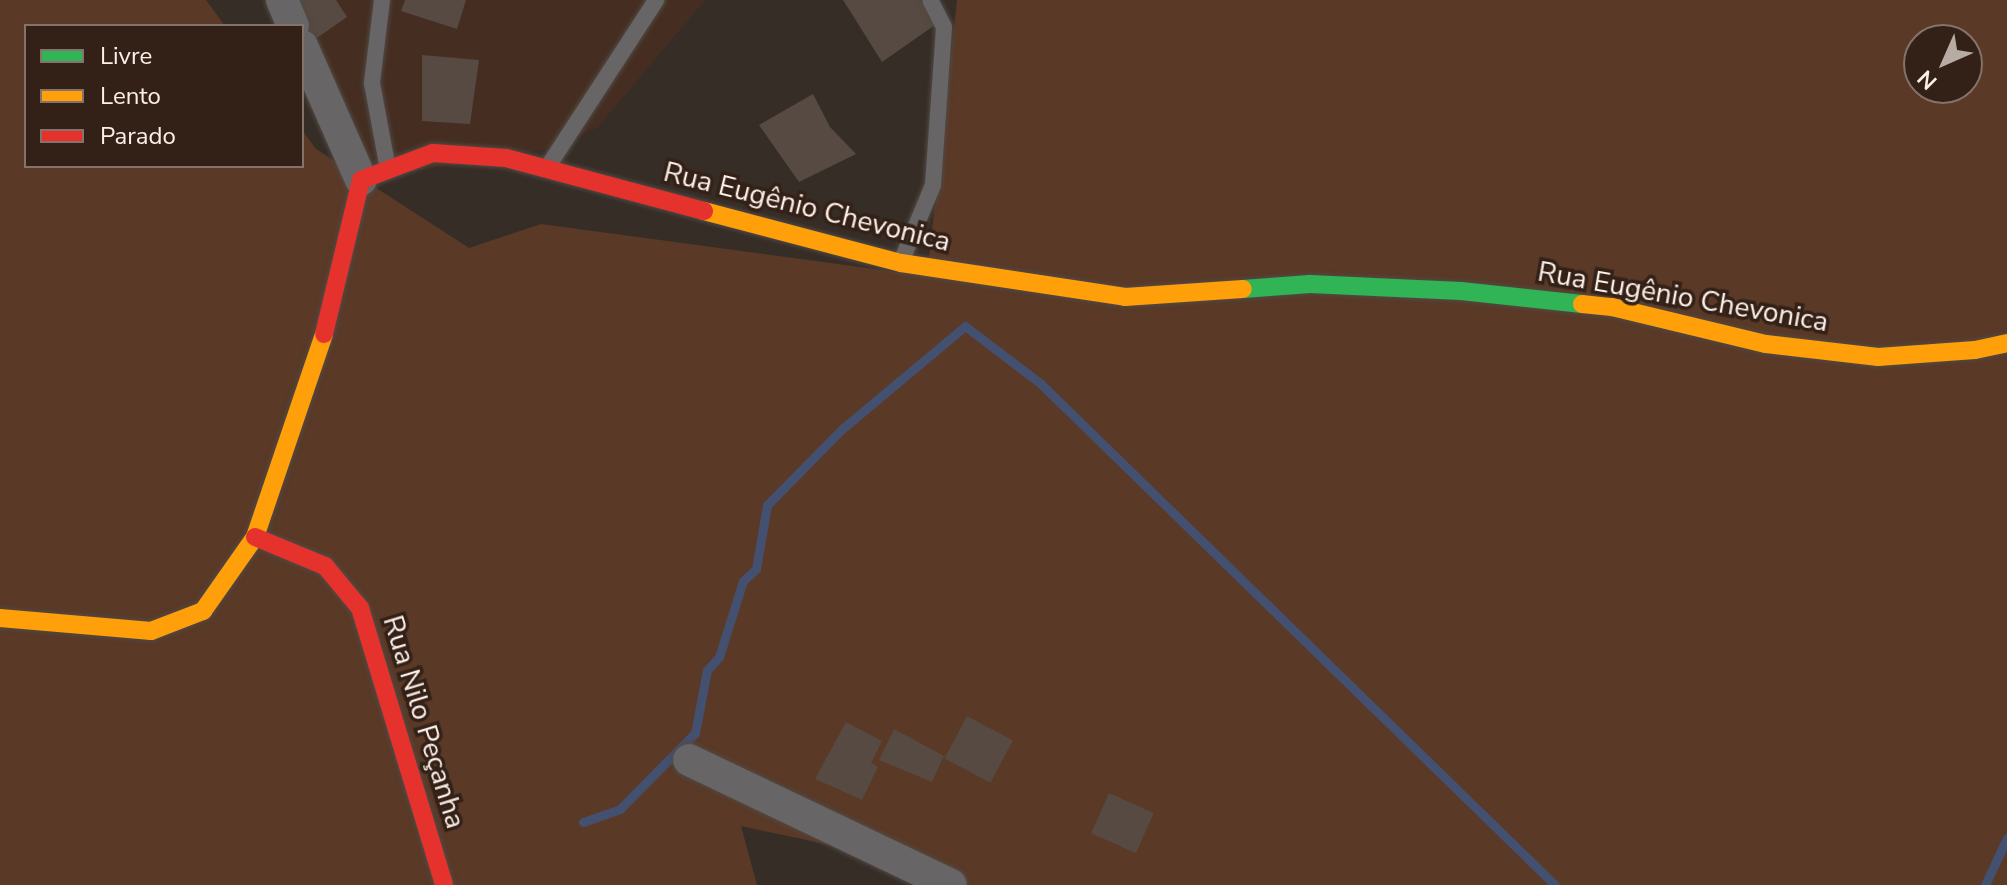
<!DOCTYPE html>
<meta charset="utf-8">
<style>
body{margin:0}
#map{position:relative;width:2007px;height:885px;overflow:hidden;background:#372d27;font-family:"Nunito Sans",sans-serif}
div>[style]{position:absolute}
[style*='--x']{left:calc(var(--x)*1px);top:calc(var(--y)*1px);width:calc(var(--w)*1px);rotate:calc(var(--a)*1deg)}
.built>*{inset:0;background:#452e21}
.green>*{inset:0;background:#5a3926}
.stream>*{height:9px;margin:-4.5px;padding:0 4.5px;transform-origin:4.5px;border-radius:4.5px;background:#435070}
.building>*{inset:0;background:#564a42;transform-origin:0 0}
.roads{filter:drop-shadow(0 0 2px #514944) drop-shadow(0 0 2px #514944)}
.lane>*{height:16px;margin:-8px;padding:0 8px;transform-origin:8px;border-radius:8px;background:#676566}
.street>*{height:32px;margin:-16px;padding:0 16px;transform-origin:16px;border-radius:16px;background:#676566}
.fast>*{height:18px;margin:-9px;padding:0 9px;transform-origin:9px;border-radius:9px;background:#30b455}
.slow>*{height:18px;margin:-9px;padding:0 9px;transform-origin:9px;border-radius:9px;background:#ff9f0a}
.jam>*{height:18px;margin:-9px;padding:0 9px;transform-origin:9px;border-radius:9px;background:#e5322d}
span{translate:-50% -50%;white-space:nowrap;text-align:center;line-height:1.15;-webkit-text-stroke:7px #332117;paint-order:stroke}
.street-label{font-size:28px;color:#fcefe8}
.legend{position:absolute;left:24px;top:24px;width:280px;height:144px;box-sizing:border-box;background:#332117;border:2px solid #83736b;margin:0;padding:10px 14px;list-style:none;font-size:24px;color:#fcefe8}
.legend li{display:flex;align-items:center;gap:16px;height:40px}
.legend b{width:40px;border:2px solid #83736b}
.north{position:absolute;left:1903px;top:24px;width:80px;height:80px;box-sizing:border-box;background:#332117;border:2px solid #83736b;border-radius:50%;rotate:225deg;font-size:22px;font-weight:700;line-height:32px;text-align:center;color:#fcefe8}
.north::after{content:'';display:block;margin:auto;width:28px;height:36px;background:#b7aba4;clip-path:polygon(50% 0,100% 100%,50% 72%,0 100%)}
</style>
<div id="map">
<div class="built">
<div style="clip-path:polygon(282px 0,705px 0,597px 128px,542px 150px,361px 180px)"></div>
</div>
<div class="green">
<div style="clip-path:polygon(evenodd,0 0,206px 0,225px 26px,26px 26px,26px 166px,302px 166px,302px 130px,316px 149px,469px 248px,541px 224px,927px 276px,957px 0,2007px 0,2007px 885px,968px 885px,942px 869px,741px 826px,757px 885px,0 885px,0 0,1919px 40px,1967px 40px,1967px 88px,1919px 88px,1919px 40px)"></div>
</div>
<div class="stream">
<div style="--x:583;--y:822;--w:39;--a:-19"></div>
<div style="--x:620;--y:809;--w:107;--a:-45.4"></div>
<div style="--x:695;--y:733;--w:64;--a:-79.2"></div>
<div style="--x:707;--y:670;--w:18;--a:-47"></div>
<div style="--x:719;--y:657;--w:80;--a:-72.5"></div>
<div style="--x:743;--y:581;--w:18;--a:-43"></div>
<div style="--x:756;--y:569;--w:65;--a:-80.2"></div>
<div style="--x:767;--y:505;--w:107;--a:-45.4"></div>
<div style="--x:842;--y:429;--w:160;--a:-39.9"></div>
<div style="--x:965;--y:326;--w:96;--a:37.3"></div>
<div style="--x:1041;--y:384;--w:718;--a:44.27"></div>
<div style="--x:1985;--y:885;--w:52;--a:-64.9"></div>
</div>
<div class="building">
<div style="clip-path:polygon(299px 0,336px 0,347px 17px,314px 40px,295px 3px)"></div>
<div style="clip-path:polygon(405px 0,466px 0,457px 29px,401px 11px)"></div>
<div style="clip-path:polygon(843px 0,921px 0,935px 25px,882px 62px)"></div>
<div style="clip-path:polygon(422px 55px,479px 60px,470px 124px,422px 121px)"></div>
<div style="clip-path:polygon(813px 94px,830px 127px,856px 154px,799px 182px,759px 125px)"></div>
<div style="left:967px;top:716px;width:52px;height:48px;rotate:28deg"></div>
<div style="clip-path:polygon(846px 722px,882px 741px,871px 763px,878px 767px,862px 800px,815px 779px)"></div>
<div style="clip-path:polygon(894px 729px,944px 756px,932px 782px,879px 760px)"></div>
<div style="left:1109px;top:793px;width:49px;height:44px;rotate:24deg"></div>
</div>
<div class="roads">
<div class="lane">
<div style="--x:382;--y:0;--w:84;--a:96.9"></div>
<div style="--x:372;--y:83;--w:87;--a:79.5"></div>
<div style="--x:549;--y:165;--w:197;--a:-57"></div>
<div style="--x:901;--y:262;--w:83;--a:-67.4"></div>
<div style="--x:933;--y:185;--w:158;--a:-86"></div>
<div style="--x:944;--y:27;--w:30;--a:-117"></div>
</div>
<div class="street">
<div style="--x:282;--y:0;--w:28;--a:67"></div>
<div style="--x:302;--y:46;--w:146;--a:66.2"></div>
<div style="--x:689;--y:760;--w:290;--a:25.5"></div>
</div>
<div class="fast">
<div style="--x:1243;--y:289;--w:67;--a:-4.3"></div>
<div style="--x:1310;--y:284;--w:151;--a:2.7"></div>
<div style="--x:1461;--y:291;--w:122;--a:6.1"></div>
</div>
<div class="slow">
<div style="--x:704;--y:211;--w:204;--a:14.8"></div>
<div style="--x:901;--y:263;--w:227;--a:8.6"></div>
<div style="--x:1125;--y:297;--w:118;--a:-3.9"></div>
<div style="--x:1582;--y:304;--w:30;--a:6"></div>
<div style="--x:1612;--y:307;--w:158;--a:13.5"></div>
<div style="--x:1766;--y:344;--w:113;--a:6.6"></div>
<div style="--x:1878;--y:357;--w:97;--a:-4.1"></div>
<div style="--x:1975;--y:350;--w:33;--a:-12"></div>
<div style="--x:0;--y:618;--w:152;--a:4.9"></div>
<div style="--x:151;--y:631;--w:56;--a:-21"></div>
<div style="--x:203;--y:611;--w:90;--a:-54.9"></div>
<div style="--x:255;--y:537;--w:214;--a:-71.2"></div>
</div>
<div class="jam">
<div style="--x:324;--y:334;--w:158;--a:-76.5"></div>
<div style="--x:361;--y:180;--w:77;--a:-20.6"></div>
<div style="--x:433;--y:153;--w:73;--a:3.9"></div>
<div style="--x:506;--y:158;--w:205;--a:15"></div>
<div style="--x:255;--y:537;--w:76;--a:22.5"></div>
<div style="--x:325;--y:566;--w:55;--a:50.2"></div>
<div style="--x:360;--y:608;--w:289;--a:73.1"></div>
</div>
</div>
<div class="street-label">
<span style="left:807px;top:207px;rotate:14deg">Rua Eugênio Chevonica</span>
<span style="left:1683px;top:297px;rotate:10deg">Rua Eugênio Chevonica</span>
<span style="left:424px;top:722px;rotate:73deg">Rua Nilo Peçanha</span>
</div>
<ul class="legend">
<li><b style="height:10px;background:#30b455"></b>Livre</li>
<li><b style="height:10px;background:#ff9f0a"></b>Lento</li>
<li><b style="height:10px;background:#e5322d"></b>Parado</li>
</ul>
<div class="north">N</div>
</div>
